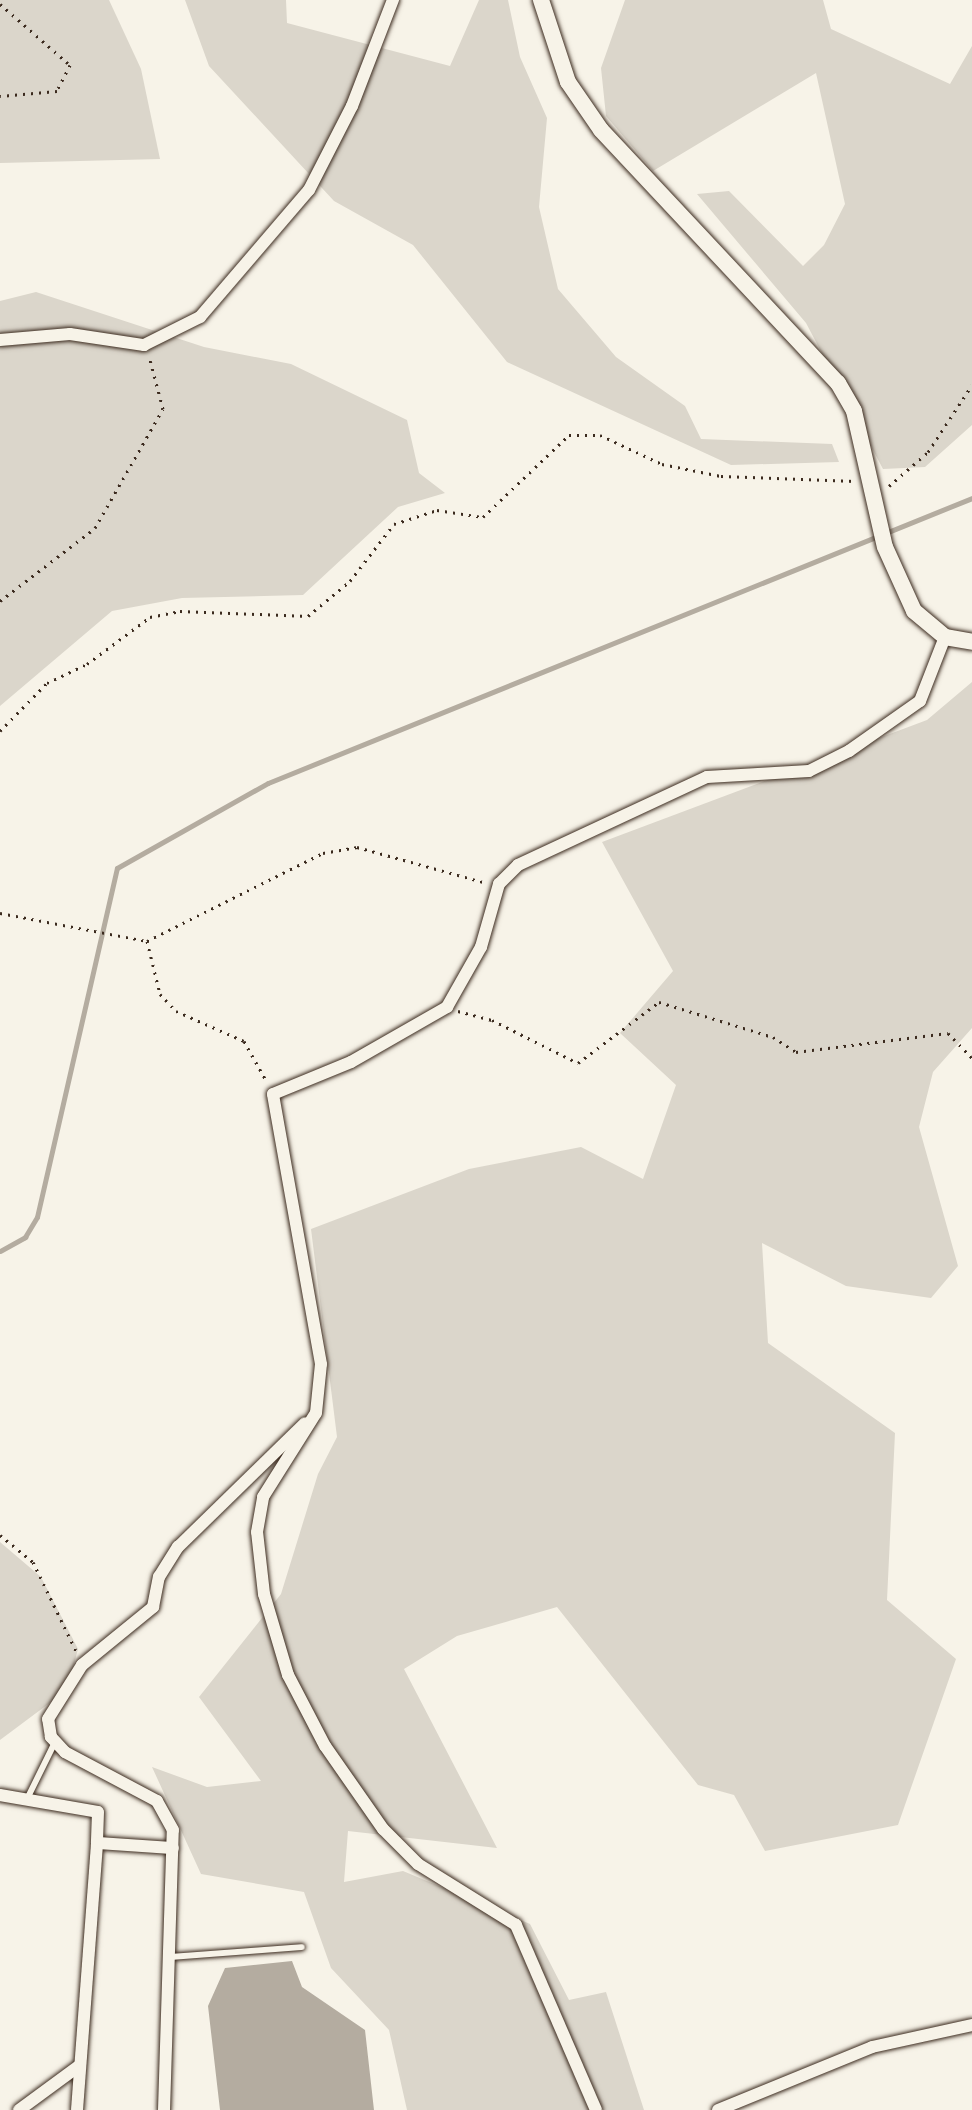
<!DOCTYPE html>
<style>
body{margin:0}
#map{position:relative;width:972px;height:2110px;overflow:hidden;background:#f7f3e8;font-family:"Balsamiq Sans",sans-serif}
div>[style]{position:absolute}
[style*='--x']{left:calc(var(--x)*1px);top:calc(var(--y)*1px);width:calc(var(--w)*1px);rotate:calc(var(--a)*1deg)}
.green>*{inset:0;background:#dbd6cb}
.water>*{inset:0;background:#b4aca0}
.stream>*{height:5px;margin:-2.5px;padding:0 2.5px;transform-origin:2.5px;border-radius:2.5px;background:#b4aca0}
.path>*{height:3px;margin-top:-1.5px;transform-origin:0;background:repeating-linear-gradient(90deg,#3b2a1e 0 2px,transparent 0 8px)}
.roads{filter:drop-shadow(0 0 2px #3b2a1e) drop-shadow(0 0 2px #3b2a1e)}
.service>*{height:6px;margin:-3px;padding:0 3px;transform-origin:3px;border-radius:3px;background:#f7f3e8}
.minor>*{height:12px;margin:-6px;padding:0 6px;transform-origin:6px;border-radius:6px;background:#f7f3e8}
.tertiary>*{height:16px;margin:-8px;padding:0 8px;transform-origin:8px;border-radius:8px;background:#f7f3e8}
span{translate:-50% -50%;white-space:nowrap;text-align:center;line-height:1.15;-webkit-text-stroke:6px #f7f3e8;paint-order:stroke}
</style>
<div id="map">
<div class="green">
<div style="clip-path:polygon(0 0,109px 0,141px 69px,160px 159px,0 163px)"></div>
<div style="clip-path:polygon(185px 0,286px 0,287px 23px,450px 66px,479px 0,508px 0,520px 57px,547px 118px,539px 207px,558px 289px,616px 357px,685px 406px,701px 439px,832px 444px,839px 462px,731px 465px,507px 362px,413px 245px,334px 201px,209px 66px)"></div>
<div style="clip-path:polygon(625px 0,823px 0,831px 29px,950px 84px,972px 46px,972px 425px,925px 467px,883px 469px,806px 323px,697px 194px,729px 191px,803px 266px,824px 245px,845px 204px,816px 73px,653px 171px,606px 116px,601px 68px)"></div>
<div style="clip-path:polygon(36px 292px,204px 347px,291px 364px,407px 420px,419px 473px,445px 493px,398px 507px,303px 595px,182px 598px,112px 611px,0 706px,0 301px)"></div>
<div style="clip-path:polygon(972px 682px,972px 1028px,933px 1072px,919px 1127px,958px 1266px,931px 1298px,846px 1286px,762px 1243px,768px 1343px,895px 1433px,887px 1600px,956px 1659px,898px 1825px,765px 1851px,734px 1795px,698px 1785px,557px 1607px,457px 1636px,404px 1669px,497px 1848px,348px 1831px,344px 1882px,403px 1871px,530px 1924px,569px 2000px,606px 1992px,644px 2110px,407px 2110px,389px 2030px,331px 1968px,304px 1892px,201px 1874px,152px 1767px,207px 1787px,261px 1781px,199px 1697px,281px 1594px,318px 1474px,337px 1437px,311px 1229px,469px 1169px,581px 1147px,643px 1179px,676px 1085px,620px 1033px,673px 971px,602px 842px,927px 720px)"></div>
<div style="clip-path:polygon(0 1542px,41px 1577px,78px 1649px,67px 1690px,0 1740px)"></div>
</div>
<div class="water">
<div style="clip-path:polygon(292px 1961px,302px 1987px,365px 2030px,374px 2110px,220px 2110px,208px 2006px,225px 1968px)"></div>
</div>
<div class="stream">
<div style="--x:0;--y:1251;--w:29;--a:-29"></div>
<div style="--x:25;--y:1237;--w:23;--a:-59"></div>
<div style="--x:37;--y:1217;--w:358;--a:-77.1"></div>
<div style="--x:117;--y:868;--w:173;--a:-29.4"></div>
<div style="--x:268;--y:783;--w:760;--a:-22.04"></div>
</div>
<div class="path">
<div style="--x:0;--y:4;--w:93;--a:41.1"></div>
<div style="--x:70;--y:65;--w:29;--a:117"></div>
<div style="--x:57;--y:91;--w:57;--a:175"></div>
<div style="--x:889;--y:486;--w:52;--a:-41.1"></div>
<div style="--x:928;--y:452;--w:80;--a:-56.7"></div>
<div style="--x:0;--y:601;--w:120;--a:-37.5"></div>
<div style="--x:95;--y:528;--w:137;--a:-60.3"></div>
<div style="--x:163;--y:409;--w:55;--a:-104.8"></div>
<div style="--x:0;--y:731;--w:67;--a:-45.6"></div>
<div style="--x:47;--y:683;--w:44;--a:-25.4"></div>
<div style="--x:87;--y:664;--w:79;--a:-36.7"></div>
<div style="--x:150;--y:617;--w:31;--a:-11"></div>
<div style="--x:180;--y:611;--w:128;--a:2.2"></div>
<div style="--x:308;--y:616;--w:55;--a:-39.8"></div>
<div style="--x:350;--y:581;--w:72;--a:-52.3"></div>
<div style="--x:394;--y:524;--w:45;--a:-18"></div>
<div style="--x:437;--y:510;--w:47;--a:8.7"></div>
<div style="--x:483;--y:517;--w:119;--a:-43.6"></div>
<div style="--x:569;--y:435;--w:31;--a:0"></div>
<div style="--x:600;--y:435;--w:68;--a:25.1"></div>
<div style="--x:662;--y:464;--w:60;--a:11.5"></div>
<div style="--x:721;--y:476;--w:134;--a:2.1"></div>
<div style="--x:0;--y:913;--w:150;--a:10.8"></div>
<div style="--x:147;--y:941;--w:197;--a:-26.6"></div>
<div style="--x:323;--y:853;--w:35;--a:-10"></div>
<div style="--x:357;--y:847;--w:135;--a:15.5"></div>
<div style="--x:147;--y:941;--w:55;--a:76.2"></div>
<div style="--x:160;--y:994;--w:23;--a:47"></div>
<div style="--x:176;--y:1011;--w:74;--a:23.8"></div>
<div style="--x:244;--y:1041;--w:47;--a:60.7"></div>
<div style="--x:458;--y:1011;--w:35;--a:15"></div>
<div style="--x:492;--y:1020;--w:96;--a:26.6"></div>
<div style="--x:578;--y:1063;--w:101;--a:-37"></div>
<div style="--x:659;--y:1002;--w:119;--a:17.1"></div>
<div style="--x:773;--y:1037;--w:27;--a:33"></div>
<div style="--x:796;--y:1052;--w:153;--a:-7.1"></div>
<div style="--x:948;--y:1033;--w:35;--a:46"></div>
<div style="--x:0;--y:1535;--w:43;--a:39.3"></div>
<div style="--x:33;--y:1562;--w:99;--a:64.2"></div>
</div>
<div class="roads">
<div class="service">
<div style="--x:27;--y:1799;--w:64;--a:-63.8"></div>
<div style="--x:170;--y:1957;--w:132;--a:-4.3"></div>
</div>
<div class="minor">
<div style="--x:0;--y:340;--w:70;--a:-4.9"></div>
<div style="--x:70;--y:334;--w:75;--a:8.5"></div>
<div style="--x:144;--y:345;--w:63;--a:-26.6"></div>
<div style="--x:200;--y:317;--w:167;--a:-49.4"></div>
<div style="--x:309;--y:190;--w:94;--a:-62.9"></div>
<div style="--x:352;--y:106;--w:114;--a:-68.9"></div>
<div style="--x:0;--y:1795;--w:99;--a:9.8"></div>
<div style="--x:98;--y:1812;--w:31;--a:92"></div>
<div style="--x:19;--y:2110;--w:74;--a:-36.3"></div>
<div style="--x:77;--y:2110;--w:268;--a:-85.7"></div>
<div style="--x:97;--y:1843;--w:76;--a:3.8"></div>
<div style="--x:164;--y:2110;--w:280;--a:-88.2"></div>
<div style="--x:173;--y:1830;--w:33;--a:-119"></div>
<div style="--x:157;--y:1801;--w:104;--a:-152"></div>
<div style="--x:65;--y:1752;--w:21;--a:-133"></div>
<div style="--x:51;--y:1737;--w:18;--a:-99"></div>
<div style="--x:48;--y:1719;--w:64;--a:-57.8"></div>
<div style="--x:82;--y:1665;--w:92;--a:-39.2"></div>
<div style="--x:153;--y:1607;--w:31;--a:-79"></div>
<div style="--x:159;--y:1577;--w:36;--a:-58"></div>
<div style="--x:178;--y:1547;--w:177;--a:-44.3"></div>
<div style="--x:596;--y:2110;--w:202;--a:-113.4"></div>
<div style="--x:516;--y:1925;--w:115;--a:-148.1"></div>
<div style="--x:418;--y:1864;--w:49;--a:-135"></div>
<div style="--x:383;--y:1829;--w:101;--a:-124.9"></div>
<div style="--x:325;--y:1746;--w:80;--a:-117.5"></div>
<div style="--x:288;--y:1675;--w:84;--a:-106.5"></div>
<div style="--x:264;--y:1594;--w:62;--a:-96.4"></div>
<div style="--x:257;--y:1532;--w:36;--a:-80"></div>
<div style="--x:263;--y:1497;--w:99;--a:-57.8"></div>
<div style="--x:316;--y:1413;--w:49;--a:-84.2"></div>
<div style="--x:321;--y:1364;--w:274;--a:-100.1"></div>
<div style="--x:273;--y:1094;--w:84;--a:-22.3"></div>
<div style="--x:351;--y:1062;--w:111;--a:-29.8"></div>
<div style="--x:447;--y:1007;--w:69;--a:-60.5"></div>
<div style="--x:481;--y:947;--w:66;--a:-74.1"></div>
<div style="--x:499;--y:884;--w:27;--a:-45"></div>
<div style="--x:518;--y:865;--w:208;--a:-25"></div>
<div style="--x:707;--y:777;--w:102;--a:-3.4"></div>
<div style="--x:809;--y:771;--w:45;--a:-26.6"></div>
<div style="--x:849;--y:751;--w:87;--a:-35.2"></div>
<div style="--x:920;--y:701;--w:69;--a:-68.7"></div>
<div style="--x:718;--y:2110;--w:166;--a:-22.2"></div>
<div style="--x:872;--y:2047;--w:102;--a:-12.4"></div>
</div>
<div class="tertiary">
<div style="--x:541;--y:0;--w:86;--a:71.8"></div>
<div style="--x:568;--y:82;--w:58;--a:55.5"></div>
<div style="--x:601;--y:130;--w:347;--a:46.9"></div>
<div style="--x:838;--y:383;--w:32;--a:60"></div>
<div style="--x:854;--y:411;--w:139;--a:77.2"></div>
<div style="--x:885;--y:547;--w:70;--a:65.6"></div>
<div style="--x:914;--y:611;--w:40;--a:40"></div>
<div style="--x:945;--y:637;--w:27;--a:10"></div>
</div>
</div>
</div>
